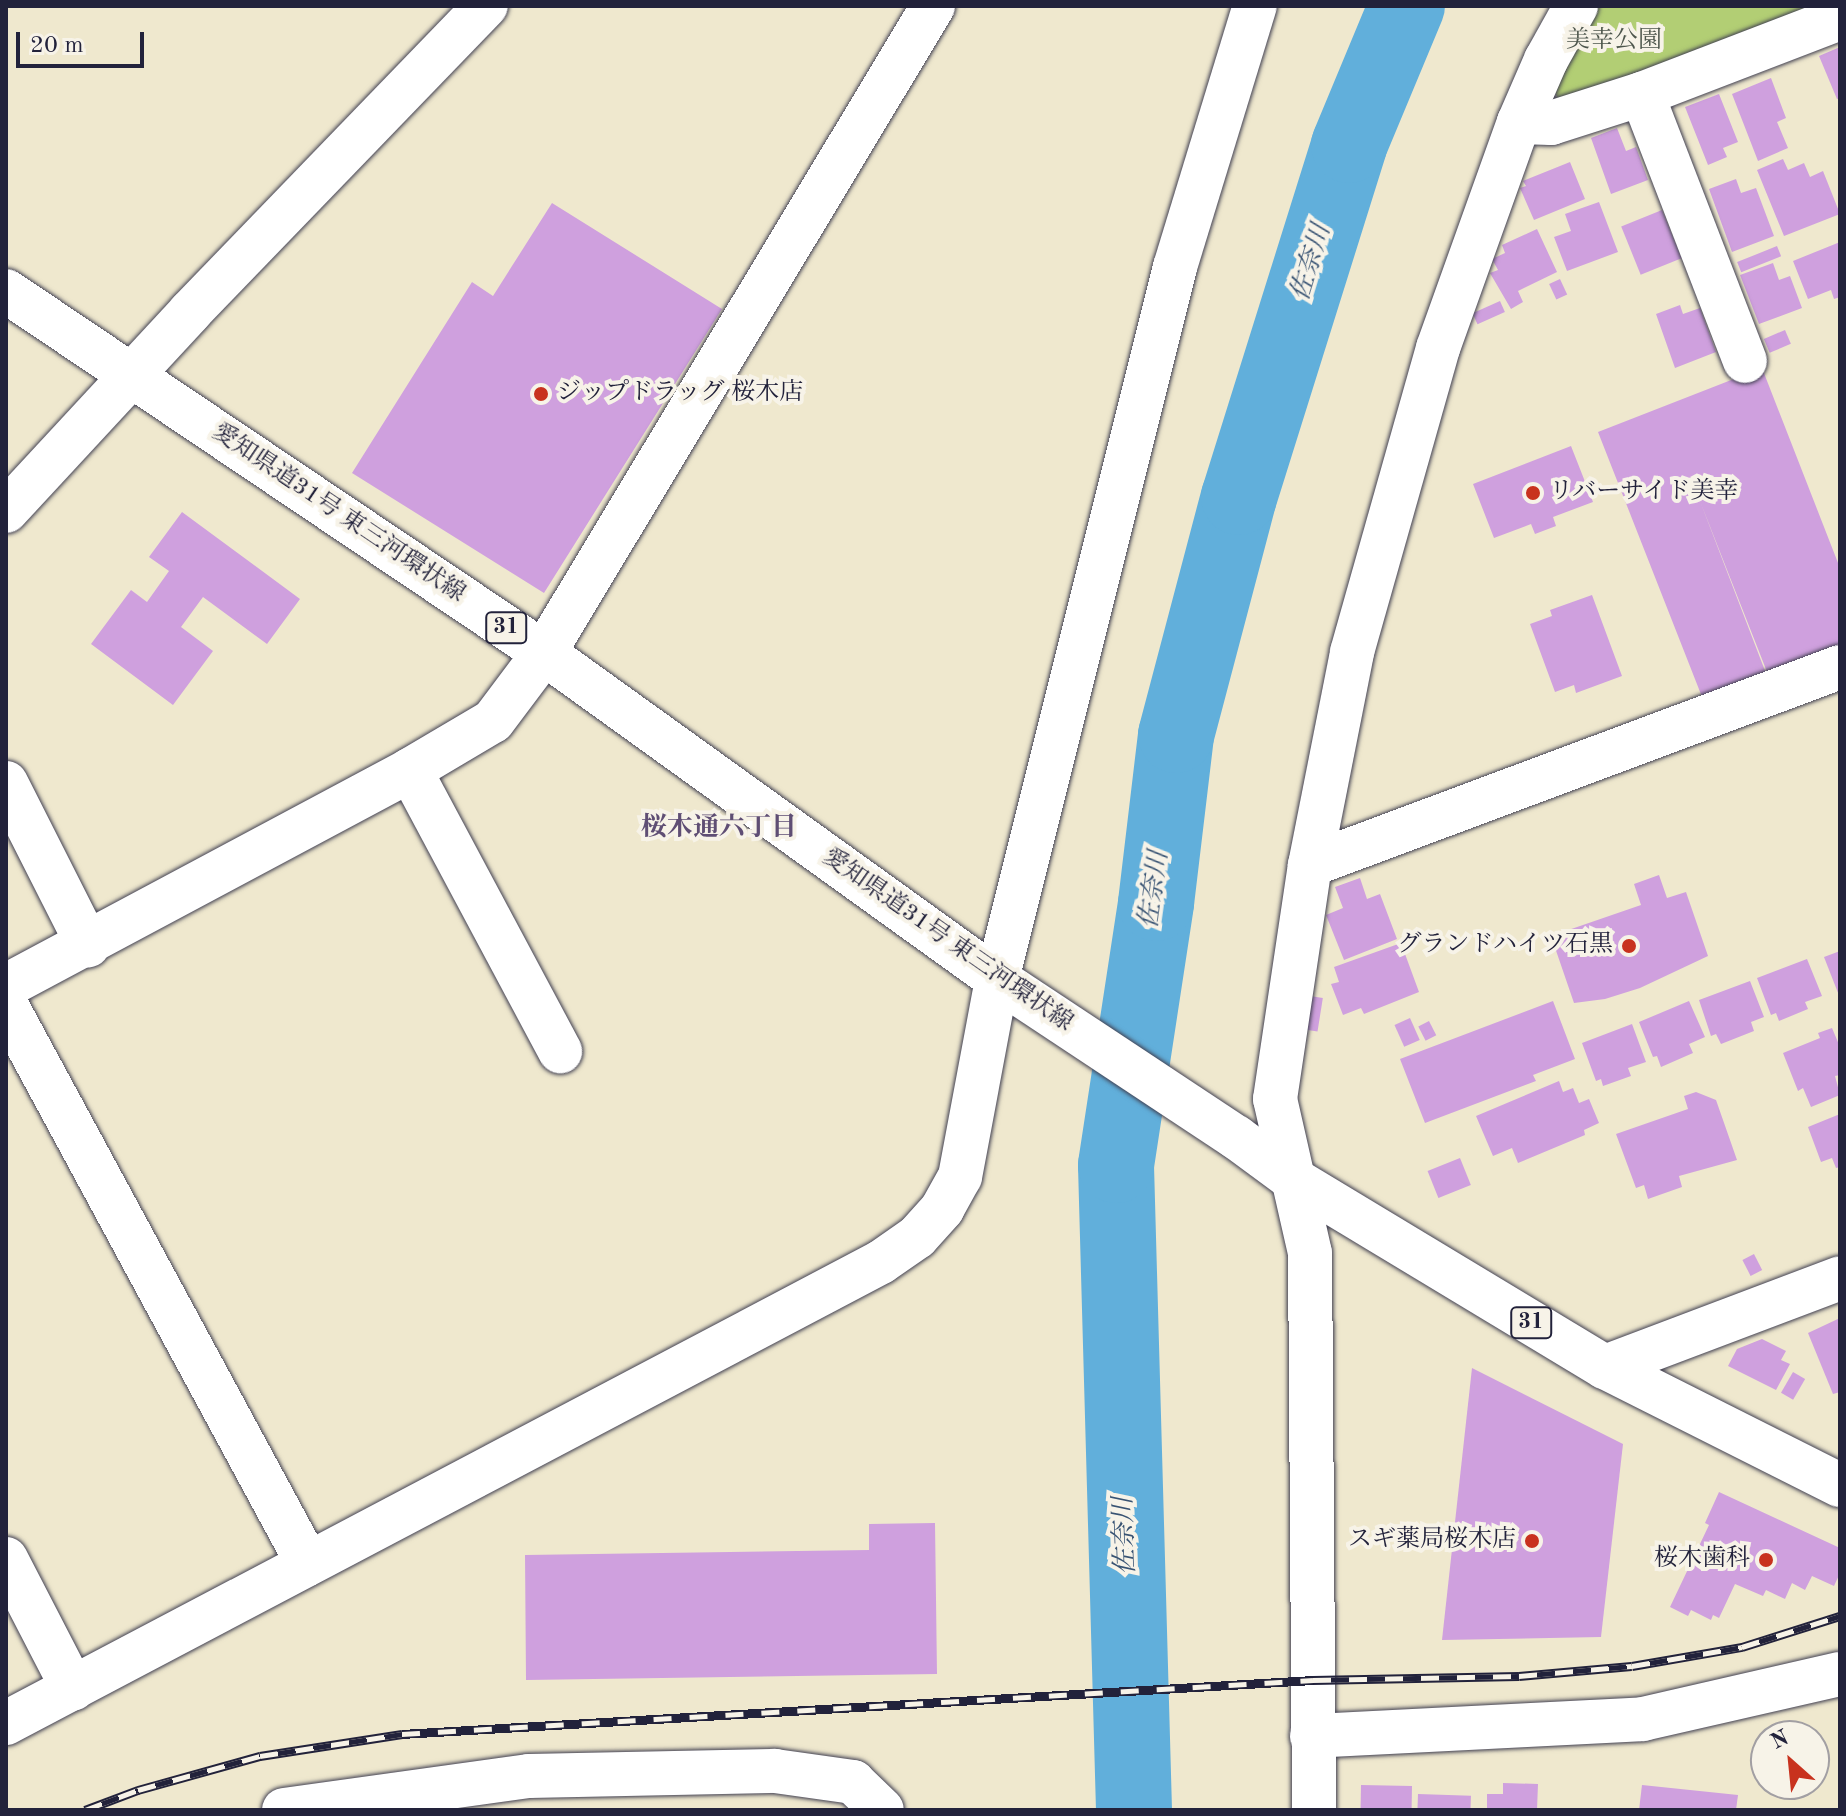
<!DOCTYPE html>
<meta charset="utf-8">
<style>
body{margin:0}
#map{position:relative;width:1846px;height:1816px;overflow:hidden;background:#efe8ce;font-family:"Old Standard TT","Noto Serif JP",serif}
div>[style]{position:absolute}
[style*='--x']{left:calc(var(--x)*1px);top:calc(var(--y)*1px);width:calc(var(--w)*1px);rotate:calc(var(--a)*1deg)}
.green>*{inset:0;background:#b2ce74}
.river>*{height:76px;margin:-38px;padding:0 38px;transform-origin:38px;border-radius:38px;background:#61afdb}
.building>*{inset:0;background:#cfa0de;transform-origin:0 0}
.roads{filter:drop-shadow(0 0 2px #414051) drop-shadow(0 0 2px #414051)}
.minor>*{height:44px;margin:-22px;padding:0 22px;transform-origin:22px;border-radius:22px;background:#fff}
.major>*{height:44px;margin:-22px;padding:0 22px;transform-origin:22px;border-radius:22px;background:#fff}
.rail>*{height:9px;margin-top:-4.5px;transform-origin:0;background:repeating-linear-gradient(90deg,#f7f3e8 0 18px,#22223b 0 36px);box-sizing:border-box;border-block:2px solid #22223b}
.dots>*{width:22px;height:22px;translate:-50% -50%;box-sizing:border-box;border:4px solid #f7f3e8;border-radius:50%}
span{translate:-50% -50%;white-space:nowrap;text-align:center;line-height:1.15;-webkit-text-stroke:8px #f7f3e8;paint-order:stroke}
.shield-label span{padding:2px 6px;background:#f7f3e8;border:2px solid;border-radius:6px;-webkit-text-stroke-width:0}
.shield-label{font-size:22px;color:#22223b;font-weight:700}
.park-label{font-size:24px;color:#4d564c}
.poi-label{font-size:24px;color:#22223b}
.left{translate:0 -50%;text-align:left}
.right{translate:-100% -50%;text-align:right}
.street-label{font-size:24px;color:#22223b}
.water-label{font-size:26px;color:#385373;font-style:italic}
.neighbourhood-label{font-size:26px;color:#5f4e74;font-weight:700}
.frame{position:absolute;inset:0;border:8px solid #22223b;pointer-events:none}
.north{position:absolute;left:1750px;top:1720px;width:80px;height:80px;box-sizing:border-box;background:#f7f3e8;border:2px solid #a29fa3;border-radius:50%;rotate:333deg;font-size:22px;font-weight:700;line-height:32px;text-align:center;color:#22223b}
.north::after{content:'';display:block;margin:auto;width:28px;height:36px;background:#c8321e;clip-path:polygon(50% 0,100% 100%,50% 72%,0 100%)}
.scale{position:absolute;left:16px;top:32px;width:128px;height:36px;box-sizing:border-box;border:4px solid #22223b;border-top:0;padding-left:10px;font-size:24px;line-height:28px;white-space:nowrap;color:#22223b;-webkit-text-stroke:6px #f7f3e8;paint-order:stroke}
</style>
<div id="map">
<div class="green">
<div style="clip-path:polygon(1591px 6px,1822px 6px,1560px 102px,1549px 82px)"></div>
</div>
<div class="river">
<div style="--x:1134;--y:1810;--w:645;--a:-91.6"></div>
<div style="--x:1116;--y:1165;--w:265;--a:-81.3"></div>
<div style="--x:1156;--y:903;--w:169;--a:-83.2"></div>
<div style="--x:1176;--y:735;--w:246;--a:-75.2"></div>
<div style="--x:1239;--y:497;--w:369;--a:-72.6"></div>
<div style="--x:1349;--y:145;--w:151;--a:-67.4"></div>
</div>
<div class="building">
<div style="clip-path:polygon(1840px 47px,1840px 98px,1837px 99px,1819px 56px)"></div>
<div style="clip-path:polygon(1771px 78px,1786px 118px,1777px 122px,1788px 148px,1758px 161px,1732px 94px)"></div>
<div style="clip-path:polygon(1719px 94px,1738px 142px,1723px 148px,1727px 157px,1708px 165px,1685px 107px)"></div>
<div style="clip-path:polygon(1617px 128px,1626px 151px,1636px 147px,1648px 180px,1611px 194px,1591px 138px)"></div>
<div style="clip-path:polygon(1783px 159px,1788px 170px,1804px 163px,1810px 177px,1823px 171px,1840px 214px,1784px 236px,1757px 170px)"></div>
<div style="clip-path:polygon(1570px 162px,1585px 199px,1534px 220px,1520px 188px,1526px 186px,1523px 181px)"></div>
<div style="clip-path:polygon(1736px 179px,1741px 193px,1756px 188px,1774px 236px,1732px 252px,1709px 189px)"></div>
<div style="clip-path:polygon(1599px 202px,1618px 252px,1567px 271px,1554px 237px,1571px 231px,1565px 214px)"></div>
<div style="clip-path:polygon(552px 203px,722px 309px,544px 593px,352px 473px,472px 282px,493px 296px)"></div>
<div style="left:1662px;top:210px;width:52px;height:44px;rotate:68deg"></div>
<div style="clip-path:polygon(1537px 229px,1557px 272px,1518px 291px,1523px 302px,1511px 309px,1490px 273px,1498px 270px,1492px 259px,1505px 253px,1502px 245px)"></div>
<div style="clip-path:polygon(1840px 242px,1840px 297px,1834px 299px,1831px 290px,1808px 299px,1793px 261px)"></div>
<div style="left:1777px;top:246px;width:11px;height:43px;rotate:68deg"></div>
<div style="clip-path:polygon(1773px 263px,1779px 280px,1790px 276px,1802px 308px,1759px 324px,1740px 275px)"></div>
<div style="left:1560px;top:279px;width:17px;height:12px;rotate:65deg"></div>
<div style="left:1500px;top:301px;width:12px;height:30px;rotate:66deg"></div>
<div style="clip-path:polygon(1680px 305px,1683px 314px,1700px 308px,1716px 352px,1675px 368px,1656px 314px)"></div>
<div style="left:1785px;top:330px;width:15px;height:23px;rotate:67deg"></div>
<div style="clip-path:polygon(1762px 368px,1840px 568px,1840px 650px,1769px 677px,1700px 501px,1767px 676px,1704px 702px,1598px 432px)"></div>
<div style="clip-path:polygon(1571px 446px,1593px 502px,1553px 517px,1556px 526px,1535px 534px,1531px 524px,1494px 538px,1473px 484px)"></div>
<div style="clip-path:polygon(182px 512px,300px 599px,267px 644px,203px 597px,181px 627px,213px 651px,173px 705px,91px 644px,131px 590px,147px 602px,169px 571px,149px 557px)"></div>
<div style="clip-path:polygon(1592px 595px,1622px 676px,1576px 693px,1574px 685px,1555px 692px,1530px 624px,1552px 616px,1550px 610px)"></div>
<div style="clip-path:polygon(1659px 875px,1667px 898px,1686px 892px,1708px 956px,1640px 988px,1605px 999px,1574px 1003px,1551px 936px,1641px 905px,1634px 884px)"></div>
<div style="clip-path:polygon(1360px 878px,1367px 899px,1380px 894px,1397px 939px,1344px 960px,1326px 915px,1343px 908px,1335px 887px)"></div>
<div style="clip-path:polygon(1401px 943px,1419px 992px,1364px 1014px,1361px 1008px,1343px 1015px,1331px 984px,1339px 982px,1334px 967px)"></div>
<div style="clip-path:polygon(1840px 951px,1840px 998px,1824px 957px)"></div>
<div style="clip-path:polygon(1807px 959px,1822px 996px,1805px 1002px,1808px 1009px,1779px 1021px,1776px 1013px,1771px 1015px,1757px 978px)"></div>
<div style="clip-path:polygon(1750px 981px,1764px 1017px,1751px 1022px,1754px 1031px,1721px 1044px,1716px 1034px,1711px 1036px,1699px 1000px)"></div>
<div style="left:1310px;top:996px;width:13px;height:34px;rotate:9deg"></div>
<div style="clip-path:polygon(1553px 1001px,1575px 1059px,1533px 1075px,1536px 1081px,1425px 1123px,1400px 1059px)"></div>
<div style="clip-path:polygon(1689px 1001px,1705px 1037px,1689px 1044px,1693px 1053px,1661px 1067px,1657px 1056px,1653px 1057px,1639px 1022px)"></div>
<div style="left:1410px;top:1018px;width:24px;height:17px;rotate:66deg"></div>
<div style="left:1429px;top:1021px;width:16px;height:12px;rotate:63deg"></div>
<div style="clip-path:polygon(1632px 1024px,1646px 1062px,1628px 1068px,1631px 1076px,1603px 1086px,1601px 1079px,1596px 1081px,1582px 1043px)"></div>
<div style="clip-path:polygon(1832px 1028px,1840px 1047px,1840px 1075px,1835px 1076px,1840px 1095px,1811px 1107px,1803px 1088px,1798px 1091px,1783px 1053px,1820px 1038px,1818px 1033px)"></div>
<div style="clip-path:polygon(1559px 1081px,1563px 1092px,1573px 1088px,1579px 1103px,1589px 1099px,1599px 1123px,1584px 1130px,1585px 1135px,1518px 1163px,1512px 1148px,1493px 1156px,1476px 1116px)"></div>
<div style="clip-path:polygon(1696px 1092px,1716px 1100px,1737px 1160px,1679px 1176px,1682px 1187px,1648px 1199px,1644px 1185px,1636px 1188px,1616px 1134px,1688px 1109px,1684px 1096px)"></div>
<div style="clip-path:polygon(1840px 1114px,1840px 1167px,1836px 1168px,1832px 1158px,1821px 1162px,1808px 1127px)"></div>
<div style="left:1460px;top:1158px;width:29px;height:35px;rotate:68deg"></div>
<div style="left:1754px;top:1254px;width:18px;height:13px;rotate:63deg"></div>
<div style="clip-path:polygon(1840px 1318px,1840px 1392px,1833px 1394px,1808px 1333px)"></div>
<div style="clip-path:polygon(1762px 1339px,1786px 1351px,1781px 1360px,1790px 1364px,1776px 1390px,1728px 1366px,1737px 1349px)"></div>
<div style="clip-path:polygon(1472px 1368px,1623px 1444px,1601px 1637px,1442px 1640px)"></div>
<div style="left:1793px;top:1372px;width:14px;height:24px;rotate:30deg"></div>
<div style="clip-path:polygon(1719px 1492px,1840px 1548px,1840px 1573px,1834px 1586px,1812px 1576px,1805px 1590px,1792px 1583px,1785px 1599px,1766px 1590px,1763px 1596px,1735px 1584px,1719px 1618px,1713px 1615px,1711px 1620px,1691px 1610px,1688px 1616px,1670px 1607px,1709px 1525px,1705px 1523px)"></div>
<div style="clip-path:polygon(935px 1523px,937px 1674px,526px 1680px,525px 1555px,869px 1550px,869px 1524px)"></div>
<div style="clip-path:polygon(1503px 1783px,1538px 1784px,1537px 1810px,1487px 1810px,1487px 1794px,1503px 1794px)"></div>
<div style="left:1361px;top:1785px;width:51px;height:25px;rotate:1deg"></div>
<div style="clip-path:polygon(1642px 1785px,1738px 1795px,1736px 1810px,1639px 1810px)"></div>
<div style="left:1418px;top:1794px;width:53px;height:16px;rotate:2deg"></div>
</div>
<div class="roads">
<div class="minor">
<div style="--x:1642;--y:94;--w:286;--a:68.9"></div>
<div style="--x:1519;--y:122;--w:32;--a:2"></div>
<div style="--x:1551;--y:123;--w:96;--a:-17.7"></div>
<div style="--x:1642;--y:94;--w:212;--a:-21"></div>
<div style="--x:6;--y:511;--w:271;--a:-47.2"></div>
<div style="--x:190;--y:312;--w:426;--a:-46"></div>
<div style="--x:410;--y:770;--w:319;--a:61.9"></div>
<div style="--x:6;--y:783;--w:182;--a:63.2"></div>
<div style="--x:1310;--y:865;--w:566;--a:-20.48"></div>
<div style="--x:6;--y:986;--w:458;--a:-28.1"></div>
<div style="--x:410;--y:770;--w:96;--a:-30.6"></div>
<div style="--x:493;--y:721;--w:85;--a:-53.1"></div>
<div style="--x:544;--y:653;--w:755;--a:-58.98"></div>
<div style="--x:6;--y:1005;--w:635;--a:61.62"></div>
<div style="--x:1605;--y:1367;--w:251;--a:-20.7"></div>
<div style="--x:6;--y:1559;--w:146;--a:62.7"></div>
<div style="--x:6;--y:1723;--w:989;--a:-27.78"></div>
<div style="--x:881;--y:1262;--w:44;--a:-34.8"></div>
<div style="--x:917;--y:1237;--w:38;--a:-48"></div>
<div style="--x:942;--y:1209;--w:37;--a:-61"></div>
<div style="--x:960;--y:1177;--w:201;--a:-79.4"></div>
<div style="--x:997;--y:979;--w:734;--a:-75.96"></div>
<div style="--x:1175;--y:267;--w:273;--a:-73"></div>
<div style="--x:1312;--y:1736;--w:331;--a:-2.9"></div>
<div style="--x:1643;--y:1719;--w:202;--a:-12.9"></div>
<div style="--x:284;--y:1810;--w:247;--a:-7.9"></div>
<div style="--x:529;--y:1776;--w:246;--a:-1.2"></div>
<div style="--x:775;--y:1771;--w:79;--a:8"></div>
<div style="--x:853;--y:1782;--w:40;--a:44"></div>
<div style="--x:1314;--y:1810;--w:557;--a:-90.41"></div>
<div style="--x:1310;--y:1253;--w:158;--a:-102.8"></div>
<div style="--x:1275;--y:1099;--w:237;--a:-81.5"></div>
<div style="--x:1310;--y:865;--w:217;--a:-78.8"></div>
<div style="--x:1352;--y:652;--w:316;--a:-74.2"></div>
<div style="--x:1438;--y:348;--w:240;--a:-70.3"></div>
<div style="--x:1519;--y:122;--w:68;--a:-66.5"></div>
<div style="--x:1546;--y:60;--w:62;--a:-60.9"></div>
</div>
<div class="major">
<div style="--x:6;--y:291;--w:648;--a:33.94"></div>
<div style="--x:544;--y:653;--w:558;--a:35.74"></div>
<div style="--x:997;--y:979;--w:287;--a:33.5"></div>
<div style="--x:1236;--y:1137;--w:71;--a:36.4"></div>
<div style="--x:1293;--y:1179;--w:364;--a:31.1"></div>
<div style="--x:1605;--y:1367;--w:263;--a:26.7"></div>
</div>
</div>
<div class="rail">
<div style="--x:85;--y:1810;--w:57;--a:-20.7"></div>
<div style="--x:138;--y:1790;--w:127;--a:-15.6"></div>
<div style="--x:260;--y:1756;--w:144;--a:-8.8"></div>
<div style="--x:402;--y:1734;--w:913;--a:-3.39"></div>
<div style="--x:1313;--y:1680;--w:206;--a:-1.1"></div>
<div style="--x:1519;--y:1676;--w:113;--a:-5.1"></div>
<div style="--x:1632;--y:1666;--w:112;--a:-9.8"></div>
<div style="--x:1742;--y:1647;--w:103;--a:-17.6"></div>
</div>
<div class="dots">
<div style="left:541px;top:394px;background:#c8321e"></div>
<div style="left:1533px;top:493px;background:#c8321e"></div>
<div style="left:1629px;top:946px;background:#c8321e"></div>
<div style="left:1532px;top:1541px;background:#c8321e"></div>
<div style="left:1766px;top:1560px;background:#c8321e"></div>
</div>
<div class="shield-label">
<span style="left:506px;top:628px">31</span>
<span style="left:1531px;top:1323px">31</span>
</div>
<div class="park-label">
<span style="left:1614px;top:42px">美幸公園</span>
</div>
<div class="poi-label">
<span class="left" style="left:557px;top:394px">ジップドラッグ 桜木店</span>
<span class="left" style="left:1549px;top:493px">リバーサイド美幸</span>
<span class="right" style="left:1613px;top:946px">グランドハイツ石黒</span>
<span class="right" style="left:1516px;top:1541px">スギ薬局桜木店</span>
<span class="right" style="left:1750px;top:1560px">桜木歯科</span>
</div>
<div class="street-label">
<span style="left:338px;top:514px;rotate:34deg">愛知県道31号 東三河環状線</span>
<span style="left:947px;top:941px;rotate:35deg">愛知県道31号 東三河環状線</span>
</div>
<div class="water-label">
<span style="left:1312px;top:263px;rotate:-73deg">佐奈川</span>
<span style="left:1155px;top:890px;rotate:-82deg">佐奈川</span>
<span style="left:1126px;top:1536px;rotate:-92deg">佐奈川</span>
</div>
<div class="neighbourhood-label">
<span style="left:719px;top:829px">桜木通六丁目</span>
</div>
<div class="frame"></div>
<div class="north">N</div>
<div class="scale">20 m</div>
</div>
